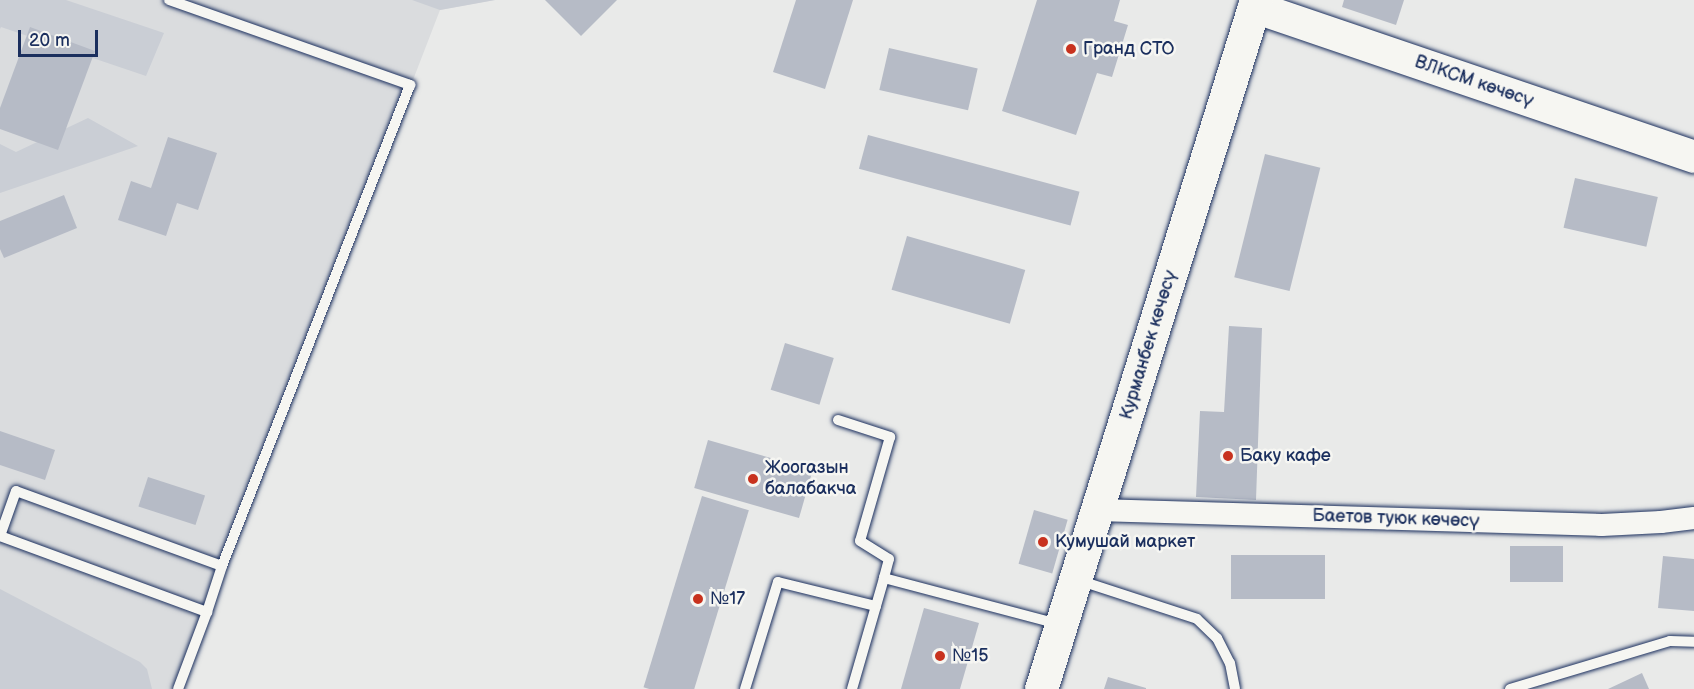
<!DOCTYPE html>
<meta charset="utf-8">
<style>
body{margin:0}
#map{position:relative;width:1694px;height:689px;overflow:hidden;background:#e9eae9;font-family:"Balsamiq Sans",sans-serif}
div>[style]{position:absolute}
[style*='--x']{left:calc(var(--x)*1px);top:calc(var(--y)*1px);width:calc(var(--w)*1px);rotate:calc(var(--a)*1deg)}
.built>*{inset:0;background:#dadcde}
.green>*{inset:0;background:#caced5}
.building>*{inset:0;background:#b6bbc6;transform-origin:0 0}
.roads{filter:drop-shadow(0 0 2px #1b2f5e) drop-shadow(0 0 2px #1b2f5e)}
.lane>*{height:10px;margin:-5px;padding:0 5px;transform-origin:5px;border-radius:5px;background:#f6f6f2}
.street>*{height:22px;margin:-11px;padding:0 11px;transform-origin:11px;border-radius:11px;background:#f6f6f2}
.secondary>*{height:32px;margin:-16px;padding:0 16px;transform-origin:16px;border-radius:16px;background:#f6f6f2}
.primary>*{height:33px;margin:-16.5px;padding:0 16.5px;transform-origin:16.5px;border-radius:16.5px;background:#f6f6f2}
.dots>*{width:16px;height:16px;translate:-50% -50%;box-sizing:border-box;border:3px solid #f6f6f2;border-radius:50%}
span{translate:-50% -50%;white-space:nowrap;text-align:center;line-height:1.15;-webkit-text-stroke:5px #f6f6f2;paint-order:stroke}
.poi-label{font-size:18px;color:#1b2f5e}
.left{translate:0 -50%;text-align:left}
.street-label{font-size:18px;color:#1b2f5e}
.scale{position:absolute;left:18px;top:30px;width:80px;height:27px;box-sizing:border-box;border:3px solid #1b2f5e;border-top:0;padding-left:8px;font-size:18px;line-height:21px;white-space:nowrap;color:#1b2f5e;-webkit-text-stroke:4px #f6f6f2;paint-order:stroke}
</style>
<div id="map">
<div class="built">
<div style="clip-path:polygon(0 0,495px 0,440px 10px,178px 689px,0 689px)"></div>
</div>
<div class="green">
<div style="clip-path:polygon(0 0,66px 0,164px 33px,146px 76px,1px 27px,0 29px)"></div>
<div style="clip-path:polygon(412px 0,495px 0,440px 10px)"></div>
<div style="clip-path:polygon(88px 118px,138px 146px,0 193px,0 144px,16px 152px)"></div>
<div style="clip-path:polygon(0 589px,140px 662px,147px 669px,152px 689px,0 689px)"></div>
</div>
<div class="building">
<div style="clip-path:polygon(545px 0,617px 0,581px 36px)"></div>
<div style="clip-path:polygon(796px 0,853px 0,825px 89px,773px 72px)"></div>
<div style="clip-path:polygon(1037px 0,1120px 0,1114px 21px,1128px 25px,1112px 77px,1097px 73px,1076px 135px,1002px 111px)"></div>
<div style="clip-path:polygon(1344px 0,1404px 0,1396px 25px,1342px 7px)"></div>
<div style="clip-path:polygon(30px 27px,95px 51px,58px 150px,0 129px,0 108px)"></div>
<div style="left:889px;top:48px;width:91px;height:43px;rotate:13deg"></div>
<div style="left:868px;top:135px;width:219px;height:35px;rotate:15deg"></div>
<div style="clip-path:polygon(168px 137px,217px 153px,198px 210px,177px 203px,166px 236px,118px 220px,131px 181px,151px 188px)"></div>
<div style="left:1265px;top:154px;width:57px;height:127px;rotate:14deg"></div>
<div style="left:1575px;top:178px;width:85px;height:51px;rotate:13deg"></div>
<div style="clip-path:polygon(64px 195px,77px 228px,4px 258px,0 249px,0 221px)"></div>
<div style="left:907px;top:236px;width:123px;height:56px;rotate:16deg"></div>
<div style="clip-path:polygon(1229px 326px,1262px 328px,1256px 500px,1196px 497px,1200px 411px,1224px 412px)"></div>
<div style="left:785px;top:343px;width:51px;height:49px;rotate:17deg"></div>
<div style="clip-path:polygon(0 431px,55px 450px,45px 480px,0 465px)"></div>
<div style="left:708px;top:440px;width:109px;height:50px;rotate:16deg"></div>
<div style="left:148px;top:477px;width:60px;height:31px;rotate:18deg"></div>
<div style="left:702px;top:496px;width:49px;height:200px;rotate:17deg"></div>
<div style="left:1034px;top:510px;width:35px;height:56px;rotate:16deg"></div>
<div style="left:1563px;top:546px;width:36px;height:53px;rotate:90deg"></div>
<div style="left:1325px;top:555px;width:44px;height:94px;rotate:90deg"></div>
<div style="clip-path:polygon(1663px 556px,1694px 559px,1694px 611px,1658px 608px)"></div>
<div style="clip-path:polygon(924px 608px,979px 623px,960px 689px,901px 689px)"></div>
<div style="clip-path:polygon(1642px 673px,1649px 689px,1608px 689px)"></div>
<div style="clip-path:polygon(1108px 677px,1146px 688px,1146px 689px,1104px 689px)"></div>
</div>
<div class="roads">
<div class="lane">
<div style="--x:169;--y:0;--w:256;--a:19.4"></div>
<div style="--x:410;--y:85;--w:516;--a:111.35"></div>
<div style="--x:222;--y:566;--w:219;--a:-160"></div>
<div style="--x:16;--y:491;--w:48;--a:109.6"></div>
<div style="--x:0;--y:536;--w:221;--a:20.2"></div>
<div style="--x:207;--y:612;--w:82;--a:110.6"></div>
<div style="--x:838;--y:420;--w:55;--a:18.1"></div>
<div style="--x:890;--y:437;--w:108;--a:106.1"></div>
<div style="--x:860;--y:541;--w:34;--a:32"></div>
<div style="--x:889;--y:559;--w:20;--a:105"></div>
<div style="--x:1078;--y:580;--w:125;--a:18.1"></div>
<div style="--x:1197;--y:619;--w:28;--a:44"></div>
<div style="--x:1217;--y:638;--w:28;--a:63"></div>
<div style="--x:1230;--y:663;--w:26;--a:79"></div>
<div style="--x:207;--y:612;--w:48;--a:-71.9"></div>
<div style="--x:745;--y:689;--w:112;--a:-72.9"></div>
<div style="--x:778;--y:582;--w:101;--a:13.8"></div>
<div style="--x:852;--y:689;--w:116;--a:-73.9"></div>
<div style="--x:884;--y:578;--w:180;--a:14.8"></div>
<div style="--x:1510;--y:689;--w:167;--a:-16.7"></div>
<div style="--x:1670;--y:641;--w:24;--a:2"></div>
</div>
<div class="street">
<div style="--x:1097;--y:510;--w:505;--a:1.7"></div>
<div style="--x:1602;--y:525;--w:59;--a:-2.9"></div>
<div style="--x:1661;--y:522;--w:33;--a:-7"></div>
</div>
<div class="secondary">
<div style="--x:1254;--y:7;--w:465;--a:18.8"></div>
</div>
<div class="primary">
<div style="--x:1041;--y:689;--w:722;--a:-72.67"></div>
</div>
</div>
<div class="dots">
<div style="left:1071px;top:49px;background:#c8321e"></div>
<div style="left:1228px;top:456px;background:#c8321e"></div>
<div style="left:753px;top:479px;background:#c8321e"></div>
<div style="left:1043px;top:542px;background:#c8321e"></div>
<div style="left:698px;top:599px;background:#c8321e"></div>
<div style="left:940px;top:656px;background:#c8321e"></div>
</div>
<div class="poi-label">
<span class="left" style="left:1083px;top:49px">Гранд СТО</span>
<span class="left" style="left:1240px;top:456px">Баку кафе</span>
<span class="left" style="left:765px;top:479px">Жоогазын<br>балабакча</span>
<span class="left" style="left:1055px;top:542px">Кумушай маркет</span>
<span class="left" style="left:710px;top:599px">№17</span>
<span class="left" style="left:952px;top:656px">№15</span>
</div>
<div class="street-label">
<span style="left:1474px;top:82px;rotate:19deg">ВЛКСМ көчөсү</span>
<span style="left:1149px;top:345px;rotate:-73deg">Курманбек көчөсү</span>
<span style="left:1396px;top:519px;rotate:2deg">Баетов туюк көчөсү</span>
</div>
<div class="scale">20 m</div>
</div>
